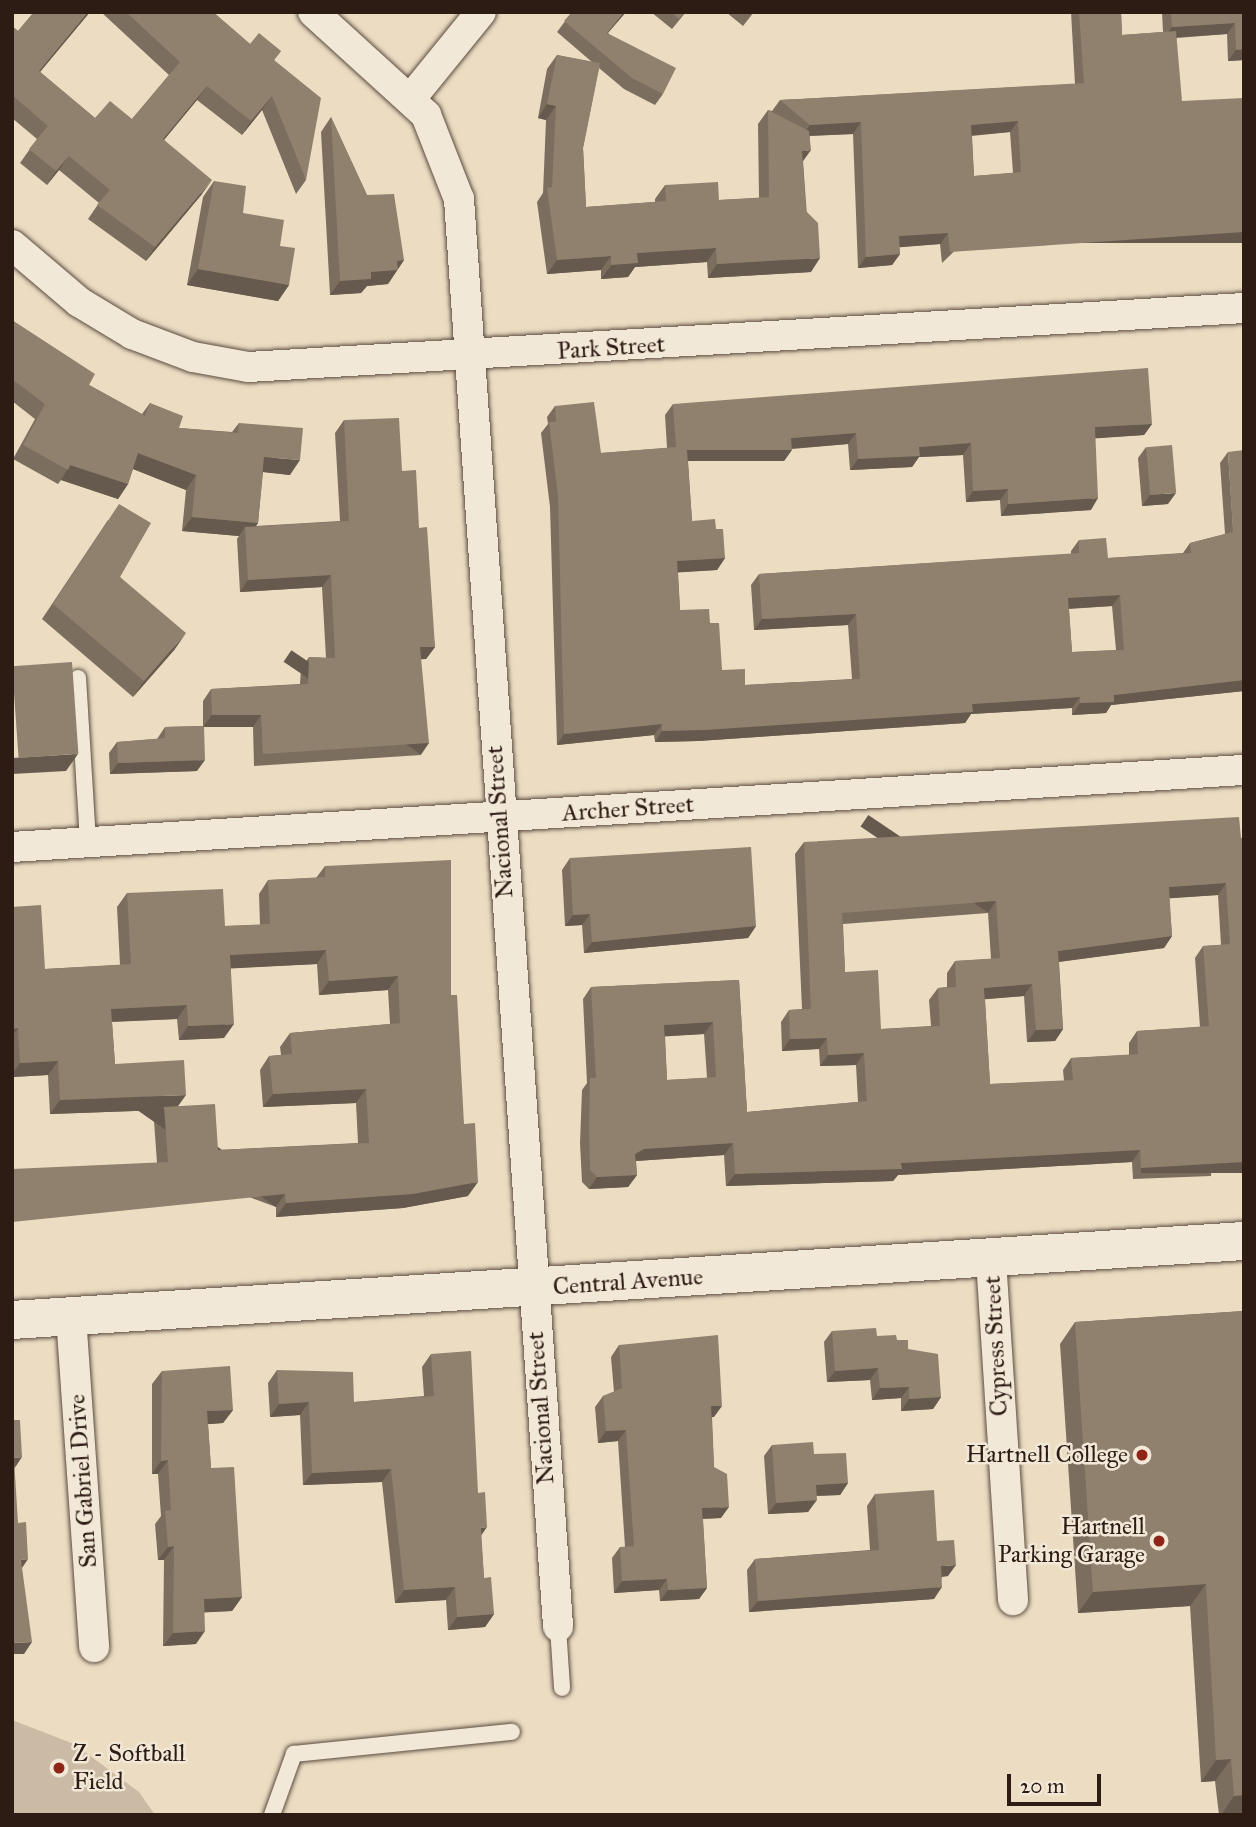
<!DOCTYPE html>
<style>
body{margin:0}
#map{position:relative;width:1256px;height:1827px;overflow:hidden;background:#ebdcc2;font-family:"IM FELL Great Primer",serif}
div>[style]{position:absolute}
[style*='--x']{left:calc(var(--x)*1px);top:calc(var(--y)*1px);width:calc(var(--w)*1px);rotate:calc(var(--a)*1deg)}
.green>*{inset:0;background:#cbbba4}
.roads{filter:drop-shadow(0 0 2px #5c4c40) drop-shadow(0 0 2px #5c4c40)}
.service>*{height:16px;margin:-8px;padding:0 8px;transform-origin:8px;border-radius:8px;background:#f2e8d7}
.minor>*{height:30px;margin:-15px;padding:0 15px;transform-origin:15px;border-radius:15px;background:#f2e8d7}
.tertiary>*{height:38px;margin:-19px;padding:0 19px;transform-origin:19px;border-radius:19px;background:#f2e8d7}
.wall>*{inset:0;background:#7c6e5f}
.shaded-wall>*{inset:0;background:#655a4d;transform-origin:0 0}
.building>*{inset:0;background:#90806e;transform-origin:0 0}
.dots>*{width:19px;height:19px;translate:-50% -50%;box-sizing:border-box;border:4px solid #f2e8d7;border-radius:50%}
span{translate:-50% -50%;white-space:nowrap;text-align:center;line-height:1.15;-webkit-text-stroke:5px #f2e8d7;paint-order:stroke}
.street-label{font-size:24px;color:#2d1c14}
.poi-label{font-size:24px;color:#2d1c14}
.right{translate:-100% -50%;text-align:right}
.left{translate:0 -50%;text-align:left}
.frame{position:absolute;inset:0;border:14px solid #2d1c14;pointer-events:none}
.scale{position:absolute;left:1007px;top:1774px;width:94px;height:32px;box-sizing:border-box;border:4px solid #2d1c14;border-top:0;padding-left:9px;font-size:21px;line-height:24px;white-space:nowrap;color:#2d1c14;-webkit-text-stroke:5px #f2e8d7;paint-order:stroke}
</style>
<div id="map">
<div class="green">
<div style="clip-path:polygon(12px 1720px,74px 1744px,139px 1792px,155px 1815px,12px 1815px)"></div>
</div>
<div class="roads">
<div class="service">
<div style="--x:78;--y:678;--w:163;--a:86.5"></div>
<div style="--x:558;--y:1627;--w:61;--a:86.2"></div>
<div style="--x:272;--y:1815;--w:65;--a:-70.2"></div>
<div style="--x:294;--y:1754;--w:219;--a:-5.8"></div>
</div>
<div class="minor">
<div style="--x:313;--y:12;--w:153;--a:42.3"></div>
<div style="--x:426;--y:115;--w:90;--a:68.6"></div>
<div style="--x:459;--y:199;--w:1431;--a:86.03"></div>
<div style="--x:412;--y:97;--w:109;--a:-50.9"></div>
<div style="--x:12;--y:245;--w:88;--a:40.4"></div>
<div style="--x:79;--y:302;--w:62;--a:31.1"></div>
<div style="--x:132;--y:334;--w:65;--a:20.7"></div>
<div style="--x:193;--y:357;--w:56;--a:10.3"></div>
<div style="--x:248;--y:367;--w:998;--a:-3.39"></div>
<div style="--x:12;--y:847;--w:1234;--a:-3.58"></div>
<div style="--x:991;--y:1259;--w:342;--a:86.3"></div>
<div style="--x:71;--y:1316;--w:332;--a:86"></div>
</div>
<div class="tertiary">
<div style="--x:12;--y:1320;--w:1235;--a:-3.67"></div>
</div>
</div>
<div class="wall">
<div style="clip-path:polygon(34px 12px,90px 12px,40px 72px,95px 118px,132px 119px,169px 75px,101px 12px,213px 12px,250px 44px,281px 51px,274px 60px,306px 180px,296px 194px,262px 110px,242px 135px,197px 100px,164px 140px,202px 194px,146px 261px,88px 219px,99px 203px,59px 170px,47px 185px,20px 163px,37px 139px,12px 118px,12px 26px,18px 31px)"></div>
<div style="clip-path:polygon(evenodd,572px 12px,626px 12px,608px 33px,663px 94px,655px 105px,624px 89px,599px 68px,583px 148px,586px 207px,655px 202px,655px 199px,665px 185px,719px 200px,759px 198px,758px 124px,768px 110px,772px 111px,780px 100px,1075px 84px,1071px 12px,1121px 12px,1122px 35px,1163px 32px,1162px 12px,1244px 12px,1244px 60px,1228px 61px,1227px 34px,1177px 38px,942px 263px,940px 244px,899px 247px,900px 254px,892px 265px,858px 268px,853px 134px,810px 136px,803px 161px,811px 272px,708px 278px,707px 262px,635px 267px,628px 277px,601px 279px,601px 270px,547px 274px,537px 202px,543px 193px,546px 120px,538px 118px,547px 69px,557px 55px,592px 62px,557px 32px,572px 12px,1010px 132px,1013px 173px,974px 176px,972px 136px,1010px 132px)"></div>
<div style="clip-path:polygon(651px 12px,686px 12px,672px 29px)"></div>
<div style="clip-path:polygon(726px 12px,754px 12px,743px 26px)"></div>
<div style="clip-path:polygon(331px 117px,367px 195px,404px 260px,388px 284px,367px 286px,361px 293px,330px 295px,321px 132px)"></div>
<div style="clip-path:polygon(214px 181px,243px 213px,280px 246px,289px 285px,278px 301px,187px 285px,203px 197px)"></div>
<div style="clip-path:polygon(12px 320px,89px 385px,142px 414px,150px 403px,179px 428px,232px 432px,239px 423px,290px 475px,263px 472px,258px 523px,256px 526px,340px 521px,335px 433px,344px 420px,402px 471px,419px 528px,435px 647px,426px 659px,421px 659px,421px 755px,254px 766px,253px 727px,204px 727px,197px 771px,110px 774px,109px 753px,117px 742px,157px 739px,165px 727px,203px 726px,203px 701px,211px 689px,300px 684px,301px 669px,309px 657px,326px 658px,322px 587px,240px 592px,237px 539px,239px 536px,182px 531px,186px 490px,133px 469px,128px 484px,118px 499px,61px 480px,58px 484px,13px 459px,35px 419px,12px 401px)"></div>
<div style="clip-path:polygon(evenodd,673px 404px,1152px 424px,1144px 435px,1095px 438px,1091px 510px,1001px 516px,1000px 500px,966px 502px,963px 455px,919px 457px,912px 467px,850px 470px,848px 444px,792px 449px,784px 461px,688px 461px,692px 521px,716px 529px,725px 558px,717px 570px,678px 572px,680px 610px,710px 623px,722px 670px,745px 685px,852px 679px,848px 625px,754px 630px,751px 585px,759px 574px,1071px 554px,1071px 551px,1079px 540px,1108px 558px,1183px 553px,1190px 543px,1225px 534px,1220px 463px,1228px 452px,1244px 691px,1111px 705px,1106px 713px,1072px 715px,1072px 708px,971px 714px,965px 723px,698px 741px,655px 742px,654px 735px,557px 745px,550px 507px,541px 433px,548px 424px,547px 417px,555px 406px,601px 453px,667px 448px,665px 415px,673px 404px,1112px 606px,1116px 650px,1072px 652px,1069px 609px,1112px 606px)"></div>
<div style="clip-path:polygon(1146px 447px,1168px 504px,1142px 506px,1138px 458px)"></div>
<div style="clip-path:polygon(108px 520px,120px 577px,175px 649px,133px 697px,42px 619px)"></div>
<div style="clip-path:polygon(evenodd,1241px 838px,1211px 1176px,1133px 1179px,1132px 1162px,898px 1175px,893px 1181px,726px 1186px,724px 1155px,636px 1161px,637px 1175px,628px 1187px,589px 1189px,582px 1182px,580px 1143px,582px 1090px,587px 1083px,583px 999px,591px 987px,739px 980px,747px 1112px,858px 1102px,856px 1065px,820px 1066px,819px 1049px,782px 1051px,781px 1022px,789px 1010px,802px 1009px,795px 854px,804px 842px,1241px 838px,1218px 895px,1221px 945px,1203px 946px,1195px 958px,1200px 1027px,1137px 1031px,1129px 1043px,1129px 1055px,1071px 1058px,1063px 1070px,1064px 1081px,990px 1084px,985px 999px,1024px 996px,1027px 1042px,1055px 1041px,1063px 1029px,1059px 962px,1164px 948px,1172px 936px,1169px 898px,1218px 895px,1241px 838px,988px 913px,991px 959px,955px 961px,947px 973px,947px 987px,938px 988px,929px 1000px,931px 1026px,881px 1029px,845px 972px,843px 924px,988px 913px,1241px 838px,704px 1034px,707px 1078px,667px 1080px,665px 1036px,704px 1034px)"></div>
<div style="clip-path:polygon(570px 858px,756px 926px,748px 938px,584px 953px,582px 925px,565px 926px,562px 870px)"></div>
<div style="clip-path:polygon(evenodd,325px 866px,451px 995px,468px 1196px,403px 1208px,276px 1217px,276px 1207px,157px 1163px,154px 1121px,162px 1110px,50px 1114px,48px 1075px,12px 1077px,12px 907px,45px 969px,120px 965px,117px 907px,127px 893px,225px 926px,260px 925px,259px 894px,268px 880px,316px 878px,325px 866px,317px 964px,319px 995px,388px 990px,390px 1024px,290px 1033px,280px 1047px,281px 1055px,269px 1056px,260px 1070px,263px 1107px,356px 1103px,358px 1143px,218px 1150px,178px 1106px,115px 1064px,112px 1022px,177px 1019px,179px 1040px,224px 1038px,231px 968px,317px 964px)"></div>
<div style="clip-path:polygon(1244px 1311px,1244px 1815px,1219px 1815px,1215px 1781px,1201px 1782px,1190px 1606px,1078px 1613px,1060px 1344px,1075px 1322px)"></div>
<div style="clip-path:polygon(832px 1331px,877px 1336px,897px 1340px,908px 1349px,941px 1397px,933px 1409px,901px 1411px,901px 1398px,872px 1400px,870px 1380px,827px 1382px,824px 1342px)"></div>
<div style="clip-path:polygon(619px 1345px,714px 1417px,712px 1417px,714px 1467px,721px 1518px,703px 1519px,707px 1588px,699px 1599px,660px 1601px,659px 1590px,614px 1593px,612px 1558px,620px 1547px,625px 1547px,618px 1441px,598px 1443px,595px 1407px,603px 1396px,614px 1392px,611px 1357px)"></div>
<div style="clip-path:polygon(431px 1354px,481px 1536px,484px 1578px,494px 1614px,485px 1627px,448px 1630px,446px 1600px,395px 1603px,382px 1482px,303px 1485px,300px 1415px,270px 1417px,268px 1383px,277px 1370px,354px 1402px,424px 1396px,422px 1367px)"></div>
<div style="clip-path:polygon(162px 1371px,233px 1410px,223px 1423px,208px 1424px,211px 1468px,242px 1597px,232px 1611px,204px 1612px,196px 1644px,163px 1646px,164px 1560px,158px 1560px,155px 1524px,161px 1516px,158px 1474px,152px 1474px,152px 1384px)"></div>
<div style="clip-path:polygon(772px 1445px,814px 1454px,848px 1483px,840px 1495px,816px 1496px,808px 1512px,768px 1514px,764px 1456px)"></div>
<div style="clip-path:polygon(875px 1494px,937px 1541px,948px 1576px,942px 1577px,934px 1599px,749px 1612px,747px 1570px,755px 1559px,870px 1550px,867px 1506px)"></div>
</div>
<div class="shaded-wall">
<div style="clip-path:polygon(88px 12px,90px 12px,29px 85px,39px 71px)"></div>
<div style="clip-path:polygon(624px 12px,626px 12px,599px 43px,607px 33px)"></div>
<div style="clip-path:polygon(1235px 23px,1227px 34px,1164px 38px,1172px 27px)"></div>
<div style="clip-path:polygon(1244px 49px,1244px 60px,1228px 61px,1236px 50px)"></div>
<div style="clip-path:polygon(207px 86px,197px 100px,153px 153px,163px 139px)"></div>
<div style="clip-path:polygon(272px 96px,262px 110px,242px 135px,251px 121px)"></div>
<div style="clip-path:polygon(547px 104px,556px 106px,546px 120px,538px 118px)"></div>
<div style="clip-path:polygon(1018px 121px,1010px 132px,963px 136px,971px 125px)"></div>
<div style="clip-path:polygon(861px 122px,853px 134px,802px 136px,810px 125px)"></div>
<div style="clip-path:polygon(811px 150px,801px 164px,802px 151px)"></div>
<div style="clip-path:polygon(69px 156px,59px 170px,47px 185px,56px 171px)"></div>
<div style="clip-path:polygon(212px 180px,202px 194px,146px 261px,155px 247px)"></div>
<div style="left:1244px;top:232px;width:11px;height:295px;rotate:90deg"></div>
<div style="clip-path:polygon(948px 233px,940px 244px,891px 248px,899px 236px)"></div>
<div style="clip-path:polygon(716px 248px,707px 262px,635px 267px,628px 277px,601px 279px,611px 265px,637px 253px)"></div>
<div style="clip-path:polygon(900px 254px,892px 265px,858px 268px,866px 257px)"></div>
<div style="clip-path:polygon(611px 256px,601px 270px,547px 274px,557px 260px)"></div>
<div style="clip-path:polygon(820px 258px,811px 272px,708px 278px,717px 264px)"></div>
<div style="clip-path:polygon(404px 260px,388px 284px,367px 286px,361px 293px,330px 295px,340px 281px,371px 272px,397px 261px)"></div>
<div style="clip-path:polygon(198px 269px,289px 285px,278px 301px,187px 285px)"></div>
<div style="clip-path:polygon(1152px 424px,1144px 435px,1087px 439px,1095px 427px)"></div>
<div style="clip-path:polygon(856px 433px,848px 444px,784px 449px,791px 438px)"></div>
<div style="clip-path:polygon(971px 443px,963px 455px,919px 457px,912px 467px,850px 470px,858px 459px,919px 447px)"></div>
<div style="clip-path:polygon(687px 450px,792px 450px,784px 461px,679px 461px)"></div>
<div style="clip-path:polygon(138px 453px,196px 475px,186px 490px,128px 467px)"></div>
<div style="clip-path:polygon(264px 457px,300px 460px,290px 475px,254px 471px)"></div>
<div style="clip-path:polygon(70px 465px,128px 484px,118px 499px,61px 480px)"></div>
<div style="clip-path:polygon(1008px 489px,1000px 500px,966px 502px,973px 491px)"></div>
<div style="clip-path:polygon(1176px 493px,1168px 504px,1142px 506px,1150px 495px)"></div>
<div style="clip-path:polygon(1098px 498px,1091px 510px,1001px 516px,1008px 504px)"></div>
<div style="clip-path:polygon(192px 517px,258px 523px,248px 537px,245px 527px,239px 536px,182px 531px)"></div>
<div style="clip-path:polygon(725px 558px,717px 570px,670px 573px,677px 561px)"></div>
<div style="clip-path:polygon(331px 575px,322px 587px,240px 592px,248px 580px)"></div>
<div style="clip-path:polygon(1120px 595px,1112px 606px,1060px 609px,1068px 598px)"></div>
<div style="clip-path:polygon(856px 614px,848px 625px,754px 630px,762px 619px)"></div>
<div style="clip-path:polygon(186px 633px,175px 649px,133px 697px,144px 681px)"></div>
<div style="clip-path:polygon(420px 647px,435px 647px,426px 659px,411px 660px)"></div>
<div style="clip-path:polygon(1244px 680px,1244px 691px,1111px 705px,1106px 713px,1072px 715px,1080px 703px,1114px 695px)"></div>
<div style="clip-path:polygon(1080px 697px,1072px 708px,971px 714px,965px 723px,698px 741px,655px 742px,662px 731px,972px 704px)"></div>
<div style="clip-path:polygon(212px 715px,261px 715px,253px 727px,203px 727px)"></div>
<div style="clip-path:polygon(662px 724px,654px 735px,557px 745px,564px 734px)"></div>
<div style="left:429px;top:743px;width:14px;height:166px;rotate:124deg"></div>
<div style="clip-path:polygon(78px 754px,66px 771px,12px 774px,12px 758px)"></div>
<div style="clip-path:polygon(205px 760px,197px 771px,110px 774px,118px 763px)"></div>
<div style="clip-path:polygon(1226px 883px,1218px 895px,1160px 899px,1169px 887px)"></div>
<div style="left:996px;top:901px;width:14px;height:154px;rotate:124deg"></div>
<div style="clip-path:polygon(590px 914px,582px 925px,565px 926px,573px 915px)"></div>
<div style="clip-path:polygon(756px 926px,748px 938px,584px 953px,592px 942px)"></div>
<div style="clip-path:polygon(1172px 936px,1164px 948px,1050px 963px,1058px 951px)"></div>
<div style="clip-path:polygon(326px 950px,317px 964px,221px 969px,230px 955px)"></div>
<div style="clip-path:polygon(398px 976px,388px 990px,319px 995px,329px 981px)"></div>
<div style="clip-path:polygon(1032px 984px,1024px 996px,976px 1000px,984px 988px)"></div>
<div style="clip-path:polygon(187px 1005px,177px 1019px,102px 1022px,111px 1009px)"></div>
<div style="clip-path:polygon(713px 1022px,704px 1034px,656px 1037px,664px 1025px)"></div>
<div style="clip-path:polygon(234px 1024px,224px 1038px,179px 1040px,188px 1026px)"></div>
<div style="clip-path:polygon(18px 1028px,12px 1036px,12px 1029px)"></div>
<div style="clip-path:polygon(1063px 1029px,1055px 1041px,1027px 1042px,1036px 1030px)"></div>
<div style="clip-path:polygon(827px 1038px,819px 1049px,782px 1051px,790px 1039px)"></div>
<div style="clip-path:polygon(864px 1053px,856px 1065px,820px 1066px,828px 1055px)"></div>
<div style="clip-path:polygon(58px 1061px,48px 1075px,12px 1077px,12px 1074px,20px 1063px)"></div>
<div style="clip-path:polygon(366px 1089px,356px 1103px,263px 1107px,273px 1094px)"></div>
<div style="clip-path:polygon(186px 1095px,176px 1109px,164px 1107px,162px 1110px,50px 1114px,60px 1100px)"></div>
<div style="clip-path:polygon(733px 1143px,724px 1155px,635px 1161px,635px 1154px,644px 1149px)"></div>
<div style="clip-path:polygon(1140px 1150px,1132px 1162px,898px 1175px,893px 1181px,726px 1186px,735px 1174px,901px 1163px)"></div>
<div style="left:1244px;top:1162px;width:11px;height:103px;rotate:90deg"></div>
<div style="clip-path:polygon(637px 1175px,628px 1187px,589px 1189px,597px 1177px)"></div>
<div style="clip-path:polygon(478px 1182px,468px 1196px,403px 1208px,276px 1217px,286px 1203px)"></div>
<div style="left:285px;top:1194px;width:16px;height:274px;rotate:125deg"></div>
<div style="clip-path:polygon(878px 1368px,870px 1380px,827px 1382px,835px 1371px)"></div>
<div style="clip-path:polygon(909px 1387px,901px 1398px,872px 1400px,880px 1388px)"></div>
<div style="clip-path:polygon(941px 1397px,933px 1409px,901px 1411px,909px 1399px)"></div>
<div style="clip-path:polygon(309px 1402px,300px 1415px,270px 1417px,279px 1404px)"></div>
<div style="clip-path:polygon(711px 1406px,722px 1406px,714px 1417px,703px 1418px)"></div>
<div style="clip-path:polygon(233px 1410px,223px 1423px,198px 1425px,207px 1411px)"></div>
<div style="clip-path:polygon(626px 1430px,618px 1441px,598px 1443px,606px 1431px)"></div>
<div style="clip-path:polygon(22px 1457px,14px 1469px,14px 1458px)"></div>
<div style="clip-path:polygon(168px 1460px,158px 1474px,152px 1474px,161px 1461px)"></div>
<div style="clip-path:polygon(391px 1469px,382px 1482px,303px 1485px,312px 1473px)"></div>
<div style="clip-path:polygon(848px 1483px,840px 1495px,808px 1496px,816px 1485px)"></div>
<div style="clip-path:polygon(817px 1500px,808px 1512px,768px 1514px,776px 1503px)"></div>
<div style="clip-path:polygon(729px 1507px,721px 1518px,694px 1519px,702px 1508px)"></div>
<div style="clip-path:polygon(487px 1527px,478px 1540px,481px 1528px)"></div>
<div style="clip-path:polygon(174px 1546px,164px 1560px,158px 1560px,168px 1547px)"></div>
<div style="clip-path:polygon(28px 1559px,20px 1571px,21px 1560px)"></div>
<div style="clip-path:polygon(956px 1565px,948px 1576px,933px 1577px,941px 1566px)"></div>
<div style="clip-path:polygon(667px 1579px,659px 1590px,614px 1593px,622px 1581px)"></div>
<div style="clip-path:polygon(1206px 1584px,1190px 1606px,1078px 1613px,1093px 1592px)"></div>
<div style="clip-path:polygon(455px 1587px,446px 1600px,395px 1603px,404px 1590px)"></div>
<div style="clip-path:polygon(942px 1587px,934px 1599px,749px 1612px,758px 1601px)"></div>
<div style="clip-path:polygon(707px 1588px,699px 1599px,660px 1601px,668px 1590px)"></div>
<div style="clip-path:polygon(242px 1597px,232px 1611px,194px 1613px,204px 1599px)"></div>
<div style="clip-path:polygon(494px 1614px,485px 1627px,448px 1630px,457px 1617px)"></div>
<div style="clip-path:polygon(205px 1631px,196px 1644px,163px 1646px,173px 1633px)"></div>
<div style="clip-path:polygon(32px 1642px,24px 1654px,12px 1654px,12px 1643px)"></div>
<div style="clip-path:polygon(1231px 1759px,1215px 1781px,1201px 1782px,1216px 1760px)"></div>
<div style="clip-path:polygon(1244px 1795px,1244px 1815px,1221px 1815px,1234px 1796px)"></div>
</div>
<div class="building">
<div style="clip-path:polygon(34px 12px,88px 12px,39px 71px,95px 118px,110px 101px,132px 119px,180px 62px,126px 12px,213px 12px,250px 44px,259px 33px,281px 51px,274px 60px,321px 98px,306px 180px,272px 96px,251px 121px,207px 86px,163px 139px,212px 180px,155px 247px,97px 205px,110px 190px,69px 156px,56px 171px,29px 149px,48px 126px,12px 95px,12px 26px,18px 31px)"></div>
<div style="clip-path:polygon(572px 12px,624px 12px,607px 33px,676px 68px,663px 94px,632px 78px,564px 21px)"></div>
<div style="clip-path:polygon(671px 12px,685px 12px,679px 19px)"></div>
<div style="clip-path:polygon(evenodd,1079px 12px,1121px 12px,1122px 35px,1176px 31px,1182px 101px,1244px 98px,1244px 232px,950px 252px,948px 233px,899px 236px,900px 254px,866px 257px,861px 122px,810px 125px,780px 100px,1084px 83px,1079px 12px,1018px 121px,1021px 172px,974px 176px,971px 125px,1018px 121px)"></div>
<div style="clip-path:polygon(1171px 12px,1244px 12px,1244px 49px,1236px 50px,1235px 23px,1172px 27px)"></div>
<div style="clip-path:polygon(557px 55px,600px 63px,583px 148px,586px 207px,666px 201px,665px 185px,718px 182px,719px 200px,769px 197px,768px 110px,809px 131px,811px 150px,802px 151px,806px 211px,818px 223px,820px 258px,717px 264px,716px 248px,637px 253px,638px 263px,611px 265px,611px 256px,557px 260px,547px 188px,552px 187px,556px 106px,547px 104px)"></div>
<div style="clip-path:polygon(331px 117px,367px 195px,394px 194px,404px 260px,397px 261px,398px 270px,371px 272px,371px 279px,340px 281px)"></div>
<div style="clip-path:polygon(214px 181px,246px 186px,243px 213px,284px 220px,280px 246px,295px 248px,289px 285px,198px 269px)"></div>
<div style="clip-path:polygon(12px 320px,95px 374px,89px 385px,145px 416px,150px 403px,183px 416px,179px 428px,238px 433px,239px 423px,303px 428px,300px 460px,264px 457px,258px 523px,192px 517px,196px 475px,138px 453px,128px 484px,70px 465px,68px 470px,23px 445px,45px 404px,12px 379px)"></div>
<div style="clip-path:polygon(evenodd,1148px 368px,1152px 424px,1095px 427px,1098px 498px,1008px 504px,1008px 489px,973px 491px,971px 443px,919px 447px,920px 456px,858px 459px,856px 433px,791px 438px,792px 450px,687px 450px,692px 521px,715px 519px,716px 529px,723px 529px,725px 558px,677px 561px,680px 610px,709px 609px,710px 623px,719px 623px,722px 670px,745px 669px,745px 685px,860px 679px,856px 614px,762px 619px,759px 574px,1079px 553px,1079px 540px,1106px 538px,1108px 558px,1191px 553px,1190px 543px,1233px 532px,1228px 452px,1244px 450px,1244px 680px,1114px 695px,1114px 702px,1080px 703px,1080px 697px,972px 704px,973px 712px,706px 730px,662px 731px,662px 724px,564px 734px,558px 496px,549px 422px,556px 422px,555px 406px,594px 402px,601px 453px,676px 447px,673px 404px,1148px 368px,1120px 595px,1124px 650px,1072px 652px,1068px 598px,1120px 595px)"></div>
<div style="clip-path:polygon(399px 418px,402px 471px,416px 470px,419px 528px,427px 527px,435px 647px,420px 647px,429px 743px,263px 754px,261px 715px,212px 715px,211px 689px,308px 684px,309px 657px,335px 658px,331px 575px,248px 580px,245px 527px,349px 521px,344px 420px)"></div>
<div style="left:1172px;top:445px;width:48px;height:26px;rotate:85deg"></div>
<div style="clip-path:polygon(119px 504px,151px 523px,120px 577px,186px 633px,144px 681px,53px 604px)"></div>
<div style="left:72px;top:662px;width:92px;height:60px;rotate:86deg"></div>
<div style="clip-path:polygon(204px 726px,205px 760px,118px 763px,117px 742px,165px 738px,165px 727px)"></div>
<div style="clip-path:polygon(evenodd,1239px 817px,1241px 838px,1244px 838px,1244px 1162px,1141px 1168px,1140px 1150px,901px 1163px,902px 1169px,735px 1174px,733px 1143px,644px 1149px,635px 1154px,637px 1175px,597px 1177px,590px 1170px,589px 1131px,590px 1078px,596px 1078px,591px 987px,739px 980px,747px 1112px,867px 1101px,864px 1053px,828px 1055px,827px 1038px,790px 1039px,789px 1010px,811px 1009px,804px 842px,1239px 817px,1226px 883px,1230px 944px,1203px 946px,1209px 1026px,1137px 1031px,1138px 1054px,1071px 1058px,1073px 1080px,990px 1084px,984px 988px,1032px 984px,1036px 1030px,1063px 1029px,1058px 951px,1172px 936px,1169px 887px,1226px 883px,1239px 817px,996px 901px,1000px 958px,955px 961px,956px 987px,938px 988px,940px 1026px,881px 1029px,878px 970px,845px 972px,842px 913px,996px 901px,1239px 817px,713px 1022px,716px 1077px,667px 1080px,664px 1025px,713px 1022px)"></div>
<div style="clip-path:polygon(751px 847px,756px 926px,592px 942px,590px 914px,573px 915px,570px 858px)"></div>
<div style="clip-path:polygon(451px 860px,451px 995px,457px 995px,464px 1124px,475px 1123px,478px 1182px,413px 1194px,286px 1203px,285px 1194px,12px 1222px,12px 1169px,168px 1162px,164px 1107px,215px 1104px,218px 1150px,369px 1143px,366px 1089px,273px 1094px,269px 1056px,292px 1054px,290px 1033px,400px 1023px,398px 976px,329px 981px,326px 950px,230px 955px,234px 1024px,188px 1026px,187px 1005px,111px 1009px,115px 1064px,184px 1060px,186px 1095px,60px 1100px,58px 1061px,20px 1063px,18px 1028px,12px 1029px,12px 907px,41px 905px,45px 969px,131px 964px,127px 893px,223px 889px,225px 926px,270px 924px,268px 880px,325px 877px,325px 866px)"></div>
<div style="clip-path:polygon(1244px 1311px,1244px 1795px,1234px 1796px,1231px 1759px,1216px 1760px,1206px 1584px,1093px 1592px,1075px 1322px)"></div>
<div style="clip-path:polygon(876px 1328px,877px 1336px,896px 1335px,897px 1340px,908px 1340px,908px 1349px,938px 1354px,941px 1397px,909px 1399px,909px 1387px,880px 1388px,878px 1368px,835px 1371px,832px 1331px)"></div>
<div style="clip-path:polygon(718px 1335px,722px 1406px,711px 1406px,714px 1467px,727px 1474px,729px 1507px,702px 1508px,707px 1588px,668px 1590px,667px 1579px,622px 1581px,620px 1547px,634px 1546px,626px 1430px,606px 1431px,603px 1396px,622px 1388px,619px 1345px)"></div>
<div style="clip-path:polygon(471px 1351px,478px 1493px,485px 1492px,487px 1527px,481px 1528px,484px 1578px,491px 1577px,494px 1614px,457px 1617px,455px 1587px,404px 1590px,391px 1469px,312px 1473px,309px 1402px,279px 1404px,277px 1370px,353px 1372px,354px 1402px,434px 1396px,431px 1354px)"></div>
<div style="clip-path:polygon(230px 1366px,233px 1410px,207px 1411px,211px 1468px,234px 1467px,242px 1597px,204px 1599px,205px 1631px,173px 1633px,174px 1546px,168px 1547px,165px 1511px,171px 1510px,168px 1460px,161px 1461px,162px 1371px)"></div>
<div style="clip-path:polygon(12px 1408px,13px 1420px,20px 1420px,22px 1457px,14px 1458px,18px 1523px,26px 1522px,28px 1559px,21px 1560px,32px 1642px,12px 1643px)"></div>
<div style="clip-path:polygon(813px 1442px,814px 1454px,846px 1453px,848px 1483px,816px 1485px,817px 1500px,776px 1503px,772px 1445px)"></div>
<div style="clip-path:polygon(934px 1490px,937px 1541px,954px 1540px,956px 1565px,941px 1566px,942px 1587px,758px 1601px,755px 1559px,879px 1550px,875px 1494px)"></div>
</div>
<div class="dots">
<div style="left:1142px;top:1455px;background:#8f2418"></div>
<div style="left:1159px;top:1541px;background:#8f2418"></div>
<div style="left:59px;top:1768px;background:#8f2418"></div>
</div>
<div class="street-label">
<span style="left:611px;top:348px;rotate:-4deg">Park Street</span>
<span style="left:628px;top:809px;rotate:-4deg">Archer Street</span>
<span style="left:500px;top:822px;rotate:-94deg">Nacional Street</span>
<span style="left:628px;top:1282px;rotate:-4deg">Central Avenue</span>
<span style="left:996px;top:1346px;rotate:-93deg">Cypress Street</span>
<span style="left:541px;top:1408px;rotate:-94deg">Nacional Street</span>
<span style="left:83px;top:1481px;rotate:-94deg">San Gabriel Drive</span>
</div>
<div class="poi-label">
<span class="right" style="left:1128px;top:1455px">Hartnell College</span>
<span class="right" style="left:1145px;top:1541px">Hartnell<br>Parking Garage</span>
<span class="left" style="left:73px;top:1768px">Z - Softball<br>Field</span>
</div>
<div class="frame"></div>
<div class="scale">20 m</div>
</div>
